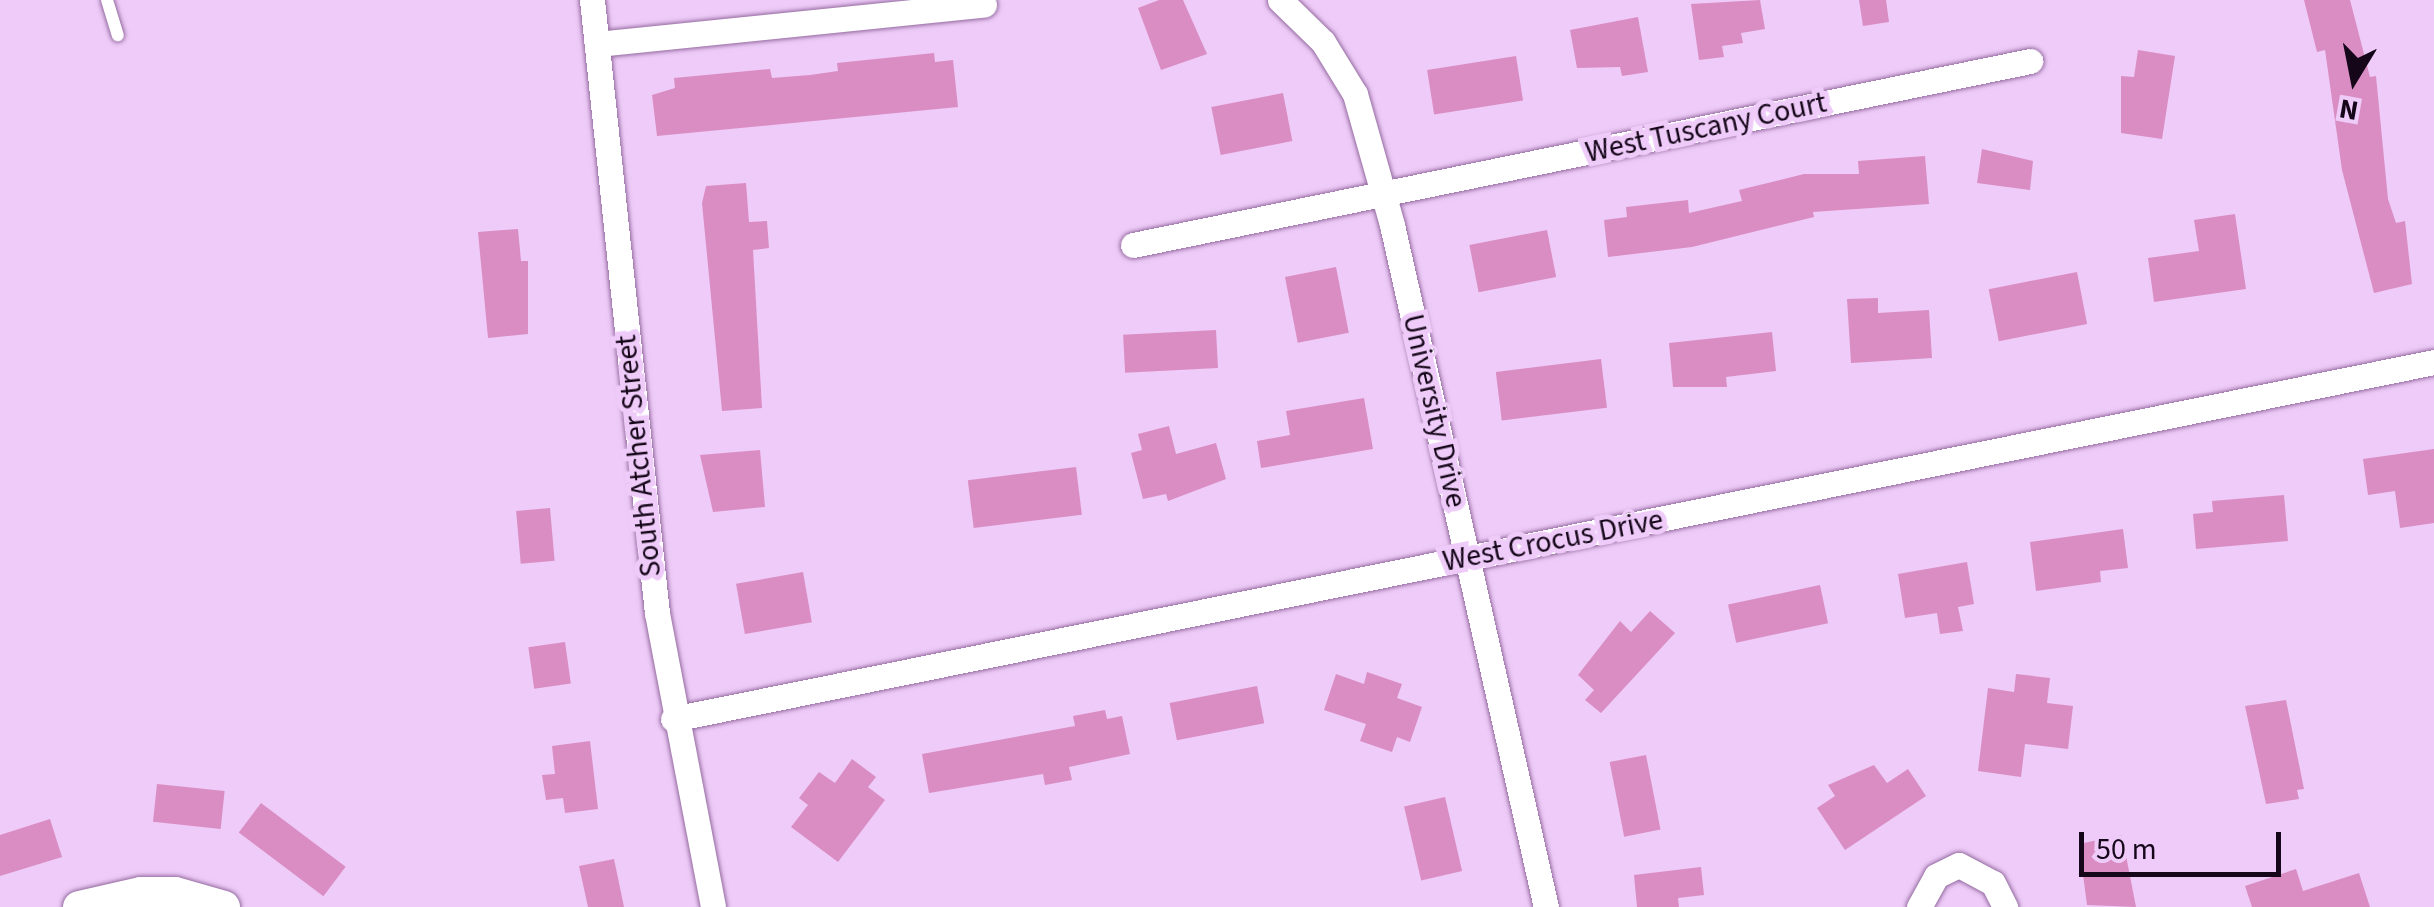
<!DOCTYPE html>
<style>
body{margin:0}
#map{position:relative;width:2434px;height:907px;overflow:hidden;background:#eecbf8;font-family:"Source Sans 3",sans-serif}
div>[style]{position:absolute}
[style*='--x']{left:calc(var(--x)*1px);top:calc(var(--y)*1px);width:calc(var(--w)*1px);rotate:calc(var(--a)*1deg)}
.building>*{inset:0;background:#da8dc3;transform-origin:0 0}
.roads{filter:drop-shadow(0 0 2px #946ba0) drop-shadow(0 0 2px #946ba0)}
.service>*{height:12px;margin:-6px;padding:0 6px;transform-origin:6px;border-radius:6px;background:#fff}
.minor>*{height:25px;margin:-12.5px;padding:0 12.5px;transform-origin:12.5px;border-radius:12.5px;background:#fff}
.tertiary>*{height:32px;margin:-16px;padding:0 16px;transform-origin:16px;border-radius:16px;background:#fff}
span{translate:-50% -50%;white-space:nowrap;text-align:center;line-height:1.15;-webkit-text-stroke:10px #eecbf8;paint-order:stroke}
.street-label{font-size:30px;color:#150619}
.north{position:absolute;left:2304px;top:30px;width:100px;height:100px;-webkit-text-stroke:8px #eecbf8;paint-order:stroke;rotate:190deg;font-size:28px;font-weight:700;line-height:40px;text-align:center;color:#150619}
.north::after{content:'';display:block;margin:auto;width:35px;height:45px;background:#150619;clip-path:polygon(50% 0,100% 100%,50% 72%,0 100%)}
.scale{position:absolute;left:2079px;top:832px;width:202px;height:45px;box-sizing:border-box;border:5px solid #150619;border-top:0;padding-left:12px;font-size:30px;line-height:35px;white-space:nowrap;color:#150619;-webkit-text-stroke:8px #eecbf8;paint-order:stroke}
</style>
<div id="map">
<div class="building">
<div style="clip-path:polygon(1159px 0,1183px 0,1207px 54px,1161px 70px,1138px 8px)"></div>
<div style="clip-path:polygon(1760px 0,1765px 29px,1741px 33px,1743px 43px,1722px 46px,1724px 57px,1699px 60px,1691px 4px)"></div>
<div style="clip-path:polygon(1859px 0,1886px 0,1889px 22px,1863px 26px)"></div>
<div style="clip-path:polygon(2304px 0,2350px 0,2370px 77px,2376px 76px,2388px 199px,2396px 223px,2405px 221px,2412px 284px,2374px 293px,2342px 170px,2325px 50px,2317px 52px)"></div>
<div style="clip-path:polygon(1638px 17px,1648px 72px,1622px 76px,1620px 67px,1577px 68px,1570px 30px)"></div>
<div style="clip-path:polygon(2138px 50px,2175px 56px,2162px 139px,2121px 133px,2121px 76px,2134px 77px)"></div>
<div style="clip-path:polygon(934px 53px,935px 62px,953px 60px,958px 107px,657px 136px,652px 95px,675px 88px,674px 78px,770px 69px,772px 78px,810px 75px,838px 71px,837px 63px)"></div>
<div style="left:1516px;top:56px;width:45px;height:90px;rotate:81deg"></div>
<div style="left:1283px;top:93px;width:49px;height:73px;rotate:79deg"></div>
<div style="clip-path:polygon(1982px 149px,2033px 161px,2030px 190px,1977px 183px)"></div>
<div style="clip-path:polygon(1925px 156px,1929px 204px,1813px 212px,1814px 217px,1692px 247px,1608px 257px,1604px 220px,1627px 217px,1626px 207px,1688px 200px,1689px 213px,1742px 201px,1739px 190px,1804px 174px,1859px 174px,1858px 161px)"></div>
<div style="clip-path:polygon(746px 183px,749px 222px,767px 221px,769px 248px,753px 250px,762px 408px,722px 411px,702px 203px,706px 186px)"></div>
<div style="clip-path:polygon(2235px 214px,2246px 289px,2154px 302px,2148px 258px,2199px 251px,2194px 220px)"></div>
<div style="clip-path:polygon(518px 229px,521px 261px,528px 261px,528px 334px,488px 338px,478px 232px)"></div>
<div style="left:1547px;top:230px;width:48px;height:79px;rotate:79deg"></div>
<div style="left:1336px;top:267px;width:67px;height:52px;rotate:79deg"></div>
<div style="left:2077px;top:272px;width:53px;height:90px;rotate:79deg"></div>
<div style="clip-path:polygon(1878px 298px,1878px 313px,1929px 310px,1932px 358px,1851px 363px,1847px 299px)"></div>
<div style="left:1216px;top:330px;width:38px;height:93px;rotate:87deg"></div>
<div style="clip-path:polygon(1772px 332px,1776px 371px,1726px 377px,1727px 387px,1673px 387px,1669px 343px)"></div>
<div style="left:1601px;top:359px;width:49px;height:106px;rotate:83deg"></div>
<div style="clip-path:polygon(1364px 398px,1373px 449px,1261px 468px,1257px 441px,1290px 435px,1286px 411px)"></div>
<div style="clip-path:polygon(1169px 426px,1176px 454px,1216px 443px,1226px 479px,1168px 501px,1166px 494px,1143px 499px,1131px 453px,1142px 450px,1138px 434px)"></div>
<div style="clip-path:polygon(2434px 449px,2434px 523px,2400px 528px,2395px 491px,2368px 495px,2363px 459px)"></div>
<div style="clip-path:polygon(760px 450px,765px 507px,713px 512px,700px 455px)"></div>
<div style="left:1076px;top:467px;width:48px;height:109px;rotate:83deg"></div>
<div style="clip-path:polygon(2284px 495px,2288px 541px,2196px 549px,2193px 514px,2213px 512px,2212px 501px)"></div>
<div style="left:550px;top:508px;width:53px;height:34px;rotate:85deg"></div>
<div style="clip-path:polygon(2123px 529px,2128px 568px,2100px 571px,2101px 582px,2036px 591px,2030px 542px)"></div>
<div style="clip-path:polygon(1967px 562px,1974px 604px,1958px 607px,1963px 631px,1940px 634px,1937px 613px,1905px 618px,1898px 574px)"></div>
<div style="left:803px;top:572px;width:51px;height:68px;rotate:80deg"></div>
<div style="left:1820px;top:585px;width:39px;height:94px;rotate:78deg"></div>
<div style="clip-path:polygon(1650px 611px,1675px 633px,1601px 713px,1585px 700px,1594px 690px,1578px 675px,1620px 621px,1631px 632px)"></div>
<div style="left:565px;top:642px;width:42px;height:37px;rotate:82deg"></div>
<div style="clip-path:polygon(1367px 672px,1402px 684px,1397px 698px,1422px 707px,1410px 742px,1397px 737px,1392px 752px,1360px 741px,1366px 724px,1324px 710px,1336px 674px,1364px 684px)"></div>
<div style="clip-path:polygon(2016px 674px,2050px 678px,2047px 703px,2073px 706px,2068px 749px,2025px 744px,2021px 777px,1978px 771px,1988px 688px,2014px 692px)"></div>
<div style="left:1257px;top:686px;width:38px;height:89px;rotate:79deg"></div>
<div style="clip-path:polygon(2286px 700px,2304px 789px,2297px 790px,2299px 799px,2266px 804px,2245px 706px)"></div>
<div style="clip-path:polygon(1105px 710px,1107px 719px,1122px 716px,1130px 754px,1069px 767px,1072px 780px,1045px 785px,1043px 774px,929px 793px,922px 754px,1075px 726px,1073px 716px)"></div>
<div style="clip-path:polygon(590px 741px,598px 809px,565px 813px,563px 798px,546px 800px,542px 775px,555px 774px,552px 746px)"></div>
<div style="left:1646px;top:755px;width:76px;height:37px;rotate:79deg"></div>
<div style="clip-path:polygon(852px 759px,876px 777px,868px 787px,885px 800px,838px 862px,791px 827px,808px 805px,799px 798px,819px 772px,835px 783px)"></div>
<div style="clip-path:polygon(1874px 765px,1887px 783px,1908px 769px,1926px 796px,1845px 850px,1817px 808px,1835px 796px,1828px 785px)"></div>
<div style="left:157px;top:784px;width:68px;height:38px;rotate:6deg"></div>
<div style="left:1445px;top:797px;width:76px;height:42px;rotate:77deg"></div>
<div style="left:261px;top:803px;width:106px;height:37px;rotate:37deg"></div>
<div style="clip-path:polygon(50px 819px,62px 857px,0 876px,0 835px)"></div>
<div style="clip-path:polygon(2122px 835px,2136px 907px,2087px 905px,2079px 844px)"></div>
<div style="clip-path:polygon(614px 859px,624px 907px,588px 907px,579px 866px)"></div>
<div style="clip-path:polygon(1701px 867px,1704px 895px,1678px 898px,1679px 907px,1637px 907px,1634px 875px)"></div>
<div style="clip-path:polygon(2296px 869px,2303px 891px,2359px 873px,2370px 907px,2252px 907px,2245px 886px)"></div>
</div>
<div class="roads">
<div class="service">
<div style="--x:107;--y:0;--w:37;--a:73"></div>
</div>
<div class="minor">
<div style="--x:592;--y:0;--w:616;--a:83.95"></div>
<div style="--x:657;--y:613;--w:299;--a:79.2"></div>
<div style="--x:1280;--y:0;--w:60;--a:44.3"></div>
<div style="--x:1323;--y:42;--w:61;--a:58.4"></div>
<div style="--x:1355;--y:94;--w:136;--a:74.2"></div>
<div style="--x:1392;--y:225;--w:699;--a:77.28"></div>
<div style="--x:597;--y:44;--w:389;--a:-5.8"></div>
<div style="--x:1133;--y:245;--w:916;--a:-11.59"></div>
<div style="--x:673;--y:719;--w:1797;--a:-11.46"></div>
<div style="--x:1919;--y:907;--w:35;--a:-61"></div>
<div style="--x:1936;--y:876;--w:25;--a:-26"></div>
<div style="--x:1959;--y:865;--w:38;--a:28"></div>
<div style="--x:1993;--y:883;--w:27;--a:63"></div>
</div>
<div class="tertiary">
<div style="--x:79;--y:907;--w:64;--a:-12.7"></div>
<div style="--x:141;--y:893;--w:34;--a:0"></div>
<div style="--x:175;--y:893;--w:51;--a:15.9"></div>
</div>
</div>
<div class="street-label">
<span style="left:1706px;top:128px;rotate:-12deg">West Tuscany Court</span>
<span style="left:1434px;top:411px;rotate:77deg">University Drive</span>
<span style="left:639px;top:456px;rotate:-96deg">South Atcher Street</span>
<span style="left:1553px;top:541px;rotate:-11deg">West Crocus Drive</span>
</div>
<div class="north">N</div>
<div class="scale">50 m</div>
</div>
